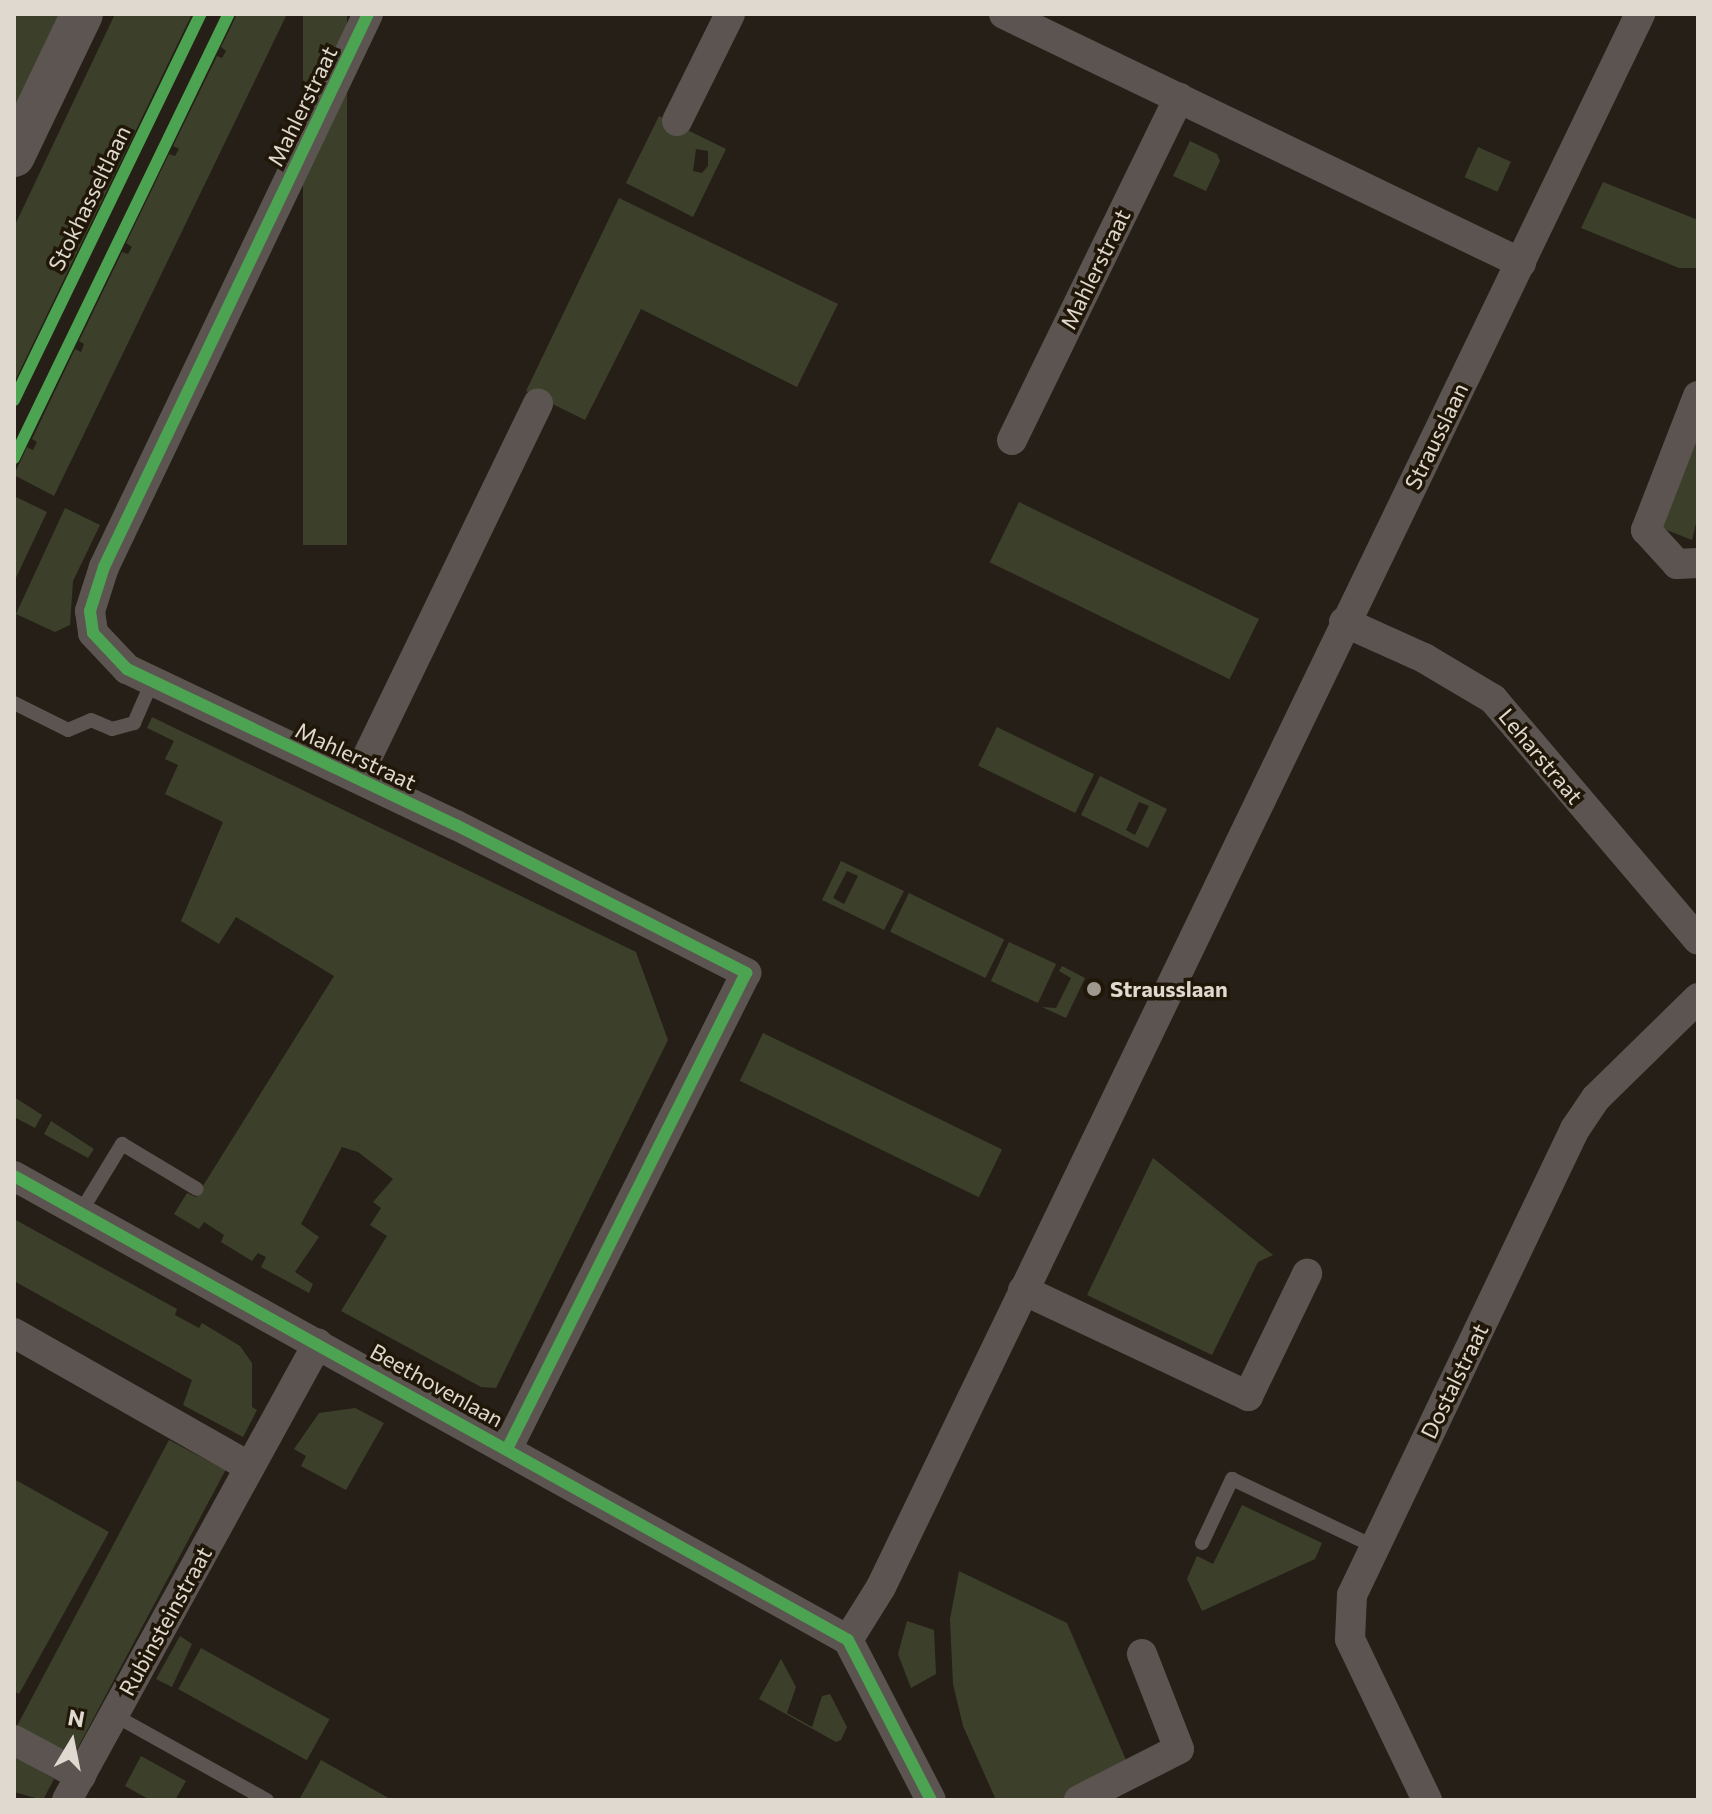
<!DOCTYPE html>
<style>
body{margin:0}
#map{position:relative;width:1712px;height:1814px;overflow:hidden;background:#251f17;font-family:Commissioner,sans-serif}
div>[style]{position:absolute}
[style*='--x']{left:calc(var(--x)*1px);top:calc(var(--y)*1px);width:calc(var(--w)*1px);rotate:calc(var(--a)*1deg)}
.green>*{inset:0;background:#3c402a;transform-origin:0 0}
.lane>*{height:14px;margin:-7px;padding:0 7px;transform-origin:7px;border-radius:7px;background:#5b5450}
.street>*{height:30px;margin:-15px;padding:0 15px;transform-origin:15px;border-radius:15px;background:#5b5450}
.secondary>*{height:42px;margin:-21px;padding:0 21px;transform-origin:21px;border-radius:21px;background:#5c5551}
.cycleway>*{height:12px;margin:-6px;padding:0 6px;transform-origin:6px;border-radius:6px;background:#4ca352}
.dots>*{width:22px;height:22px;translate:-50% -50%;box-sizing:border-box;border:4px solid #211708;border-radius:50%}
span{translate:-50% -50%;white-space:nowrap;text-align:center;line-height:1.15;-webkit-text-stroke:7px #211708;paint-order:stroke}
.street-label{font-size:22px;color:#e0d9cf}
.poi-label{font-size:22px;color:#e0d9cf;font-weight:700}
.left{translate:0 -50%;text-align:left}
.frame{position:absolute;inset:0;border:16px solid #e0d9cf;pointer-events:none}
.north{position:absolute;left:32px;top:1702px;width:80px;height:80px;-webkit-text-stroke:6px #211708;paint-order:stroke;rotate:10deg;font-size:22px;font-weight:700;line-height:32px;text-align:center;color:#e0d9cf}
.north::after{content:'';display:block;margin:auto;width:28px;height:36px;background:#e0d9cf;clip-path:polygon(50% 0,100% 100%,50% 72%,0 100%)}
</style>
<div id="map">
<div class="green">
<div style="clip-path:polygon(14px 14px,71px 14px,14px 135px)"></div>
<div style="clip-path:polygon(115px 14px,192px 14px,14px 383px,14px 227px)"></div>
<div style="clip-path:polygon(237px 14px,287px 14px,54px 496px,14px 475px,27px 447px,33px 450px,37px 442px,32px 439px,75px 349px,81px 352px,84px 344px,79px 341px,122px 252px,128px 254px,132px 247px,126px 243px,169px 154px,175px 156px,179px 149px,173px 146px,217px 56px,222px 58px,226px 51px,221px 47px)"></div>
<div style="left:303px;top:14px;width:44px;height:531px"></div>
<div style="clip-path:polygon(evenodd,659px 116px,726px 149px,693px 217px,626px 183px,659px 116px,696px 149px,708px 151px,708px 166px,702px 173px,693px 171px,696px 149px)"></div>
<div style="clip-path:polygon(1190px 141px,1217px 154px,1220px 161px,1206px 191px,1173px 176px)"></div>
<div style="left:1478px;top:147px;width:36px;height:33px;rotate:24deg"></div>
<div style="clip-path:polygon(1603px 182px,1698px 220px,1698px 268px,1679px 268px,1581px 228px)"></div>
<div style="clip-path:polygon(619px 198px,838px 304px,797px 387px,641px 309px,585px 420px,526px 391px)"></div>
<div style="clip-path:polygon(1698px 431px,1698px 515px,1692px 540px,1659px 527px)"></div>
<div style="clip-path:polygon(14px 496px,47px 512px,14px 582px)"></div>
<div style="left:1019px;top:502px;width:267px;height:67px;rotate:26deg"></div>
<div style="clip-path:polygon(65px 508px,100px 525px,73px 581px,70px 625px,55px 632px,16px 614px)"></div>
<div style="clip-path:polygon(152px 717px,636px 952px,668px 1040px,496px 1388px,481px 1387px,341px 1311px,387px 1236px,370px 1225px,381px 1208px,373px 1202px,393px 1179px,358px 1152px,342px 1147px,301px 1224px,319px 1237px,295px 1272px,313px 1284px,309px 1293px,261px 1267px,266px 1257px,258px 1253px,252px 1261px,221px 1242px,224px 1235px,204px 1222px,199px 1229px,174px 1214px,187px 1193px,196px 1197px,334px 976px,236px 917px,219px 944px,181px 921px,223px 822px,165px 794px,178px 765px,165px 759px,174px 741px,147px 728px)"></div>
<div style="left:997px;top:727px;width:108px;height:43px;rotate:26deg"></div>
<div style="clip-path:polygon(evenodd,1100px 776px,1167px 809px,1148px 848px,1081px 815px,1100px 776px,1139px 802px,1149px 806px,1135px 835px,1126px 830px,1139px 802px)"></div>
<div style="clip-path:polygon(evenodd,841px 861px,904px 891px,884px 930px,822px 900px,841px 861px,847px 871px,858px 876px,844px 904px,833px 898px,847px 871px)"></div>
<div style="left:909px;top:893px;width:106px;height:43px;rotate:26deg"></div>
<div style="left:1009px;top:942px;width:52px;height:43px;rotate:25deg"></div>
<div style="clip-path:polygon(1062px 966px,1085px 978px,1066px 1018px,1042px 1007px,1056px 1008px,1071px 978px,1059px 971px)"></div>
<div style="left:763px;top:1033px;width:266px;height:53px;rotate:26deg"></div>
<div style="clip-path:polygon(14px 1097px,42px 1115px,35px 1128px,14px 1117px)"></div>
<div style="clip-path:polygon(51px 1121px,94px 1149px,88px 1158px,44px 1134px)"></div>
<div style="clip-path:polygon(1153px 1158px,1273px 1255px,1258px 1262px,1212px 1355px,1087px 1295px)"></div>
<div style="clip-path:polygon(14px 1219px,177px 1309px,175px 1315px,199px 1328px,202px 1323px,240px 1346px,252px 1363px,252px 1407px,257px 1410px,243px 1437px,183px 1405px,192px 1380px,14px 1281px)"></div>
<div style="clip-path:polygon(355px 1408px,384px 1423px,346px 1490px,301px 1466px,306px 1456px,294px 1449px,319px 1413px)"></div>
<div style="left:169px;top:1440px;width:64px;height:324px;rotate:28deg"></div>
<div style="clip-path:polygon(14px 1479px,109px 1532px,19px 1694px,14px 1691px)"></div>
<div style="clip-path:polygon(1242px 1505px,1322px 1543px,1315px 1559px,1202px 1611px,1187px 1579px,1197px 1556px,1213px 1564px)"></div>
<div style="clip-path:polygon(959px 1571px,1067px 1623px,1129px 1767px,1059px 1800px,996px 1800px,963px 1726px,953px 1684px,950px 1619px)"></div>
<div style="clip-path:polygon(907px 1621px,934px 1630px,936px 1674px,911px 1688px,898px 1654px)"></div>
<div style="clip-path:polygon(180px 1636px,192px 1644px,172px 1687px,156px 1679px)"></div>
<div style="left:201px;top:1648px;width:147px;height:47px;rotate:29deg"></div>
<div style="clip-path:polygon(781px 1659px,796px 1687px,787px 1713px,812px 1727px,822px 1696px,830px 1694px,847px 1727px,841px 1740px,836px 1742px,759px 1699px)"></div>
<div style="clip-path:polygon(14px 1756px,54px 1779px,43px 1800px,14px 1792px)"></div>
<div style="clip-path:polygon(141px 1756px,186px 1781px,175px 1800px,150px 1800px,125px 1786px)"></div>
<div style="clip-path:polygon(321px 1760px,392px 1800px,299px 1800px)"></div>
</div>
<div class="lane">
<div style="--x:14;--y:703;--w:60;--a:26.6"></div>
<div style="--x:68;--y:730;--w:25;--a:-23"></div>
<div style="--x:91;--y:720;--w:23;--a:23"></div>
<div style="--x:112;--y:729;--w:23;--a:-15"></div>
<div style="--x:134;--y:723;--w:45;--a:-66.3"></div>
<div style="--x:80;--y:1213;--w:81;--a:-58.7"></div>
<div style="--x:122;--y:1144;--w:87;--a:31"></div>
<div style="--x:1202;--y:1543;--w:71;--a:-64.9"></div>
<div style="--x:1232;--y:1479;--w:158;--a:25.4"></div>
<div style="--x:114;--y:1715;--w:175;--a:29.1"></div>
</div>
<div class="street">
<div style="--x:368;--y:14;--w:613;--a:115.52"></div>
<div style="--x:104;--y:567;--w:46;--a:107.7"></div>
<div style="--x:90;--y:611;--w:22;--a:82"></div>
<div style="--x:93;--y:633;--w:50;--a:46.6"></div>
<div style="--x:127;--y:669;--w:364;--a:25.4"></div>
<div style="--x:456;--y:825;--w:326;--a:27"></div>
<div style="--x:746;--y:973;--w:530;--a:116.66"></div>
<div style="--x:1004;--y:14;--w:574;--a:25.72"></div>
<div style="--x:677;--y:121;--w:119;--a:-63.6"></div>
<div style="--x:1698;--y:396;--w:144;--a:111.2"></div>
<div style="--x:1646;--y:530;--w:46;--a:47.6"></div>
<div style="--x:1677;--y:564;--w:21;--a:-3"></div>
<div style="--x:1012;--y:440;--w:381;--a:-64"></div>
<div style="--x:1344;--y:622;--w:88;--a:24.2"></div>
<div style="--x:1424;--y:658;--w:80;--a:30.7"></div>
<div style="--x:1493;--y:699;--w:316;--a:49.6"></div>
<div style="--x:357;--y:778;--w:416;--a:-64.2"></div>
<div style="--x:14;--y:1176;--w:954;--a:29.09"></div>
<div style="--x:848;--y:1640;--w:180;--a:62.6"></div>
<div style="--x:1023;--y:1290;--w:249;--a:25.2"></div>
<div style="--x:1248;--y:1396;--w:136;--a:-64.2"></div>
<div style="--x:14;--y:1333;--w:271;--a:29.6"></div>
<div style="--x:848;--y:1640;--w:62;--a:-58.1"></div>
<div style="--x:881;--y:1587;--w:1747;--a:-64.24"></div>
<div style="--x:14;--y:1740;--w:76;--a:28.2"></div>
<div style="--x:67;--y:1800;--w:521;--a:-61.22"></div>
<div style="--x:1079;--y:1800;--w:112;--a:-27"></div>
<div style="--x:1179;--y:1749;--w:102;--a:-111.3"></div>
<div style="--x:1427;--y:1800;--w:178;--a:-115.6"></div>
<div style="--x:1350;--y:1639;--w:44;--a:-87.4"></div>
<div style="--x:1352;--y:1595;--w:517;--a:-64.43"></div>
<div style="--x:1575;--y:1129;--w:37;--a:-56"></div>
<div style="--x:1596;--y:1098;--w:143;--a:-44.4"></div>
</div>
<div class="secondary">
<div style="--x:14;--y:156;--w:157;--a:-64.4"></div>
</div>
<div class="cycleway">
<div style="--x:368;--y:14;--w:613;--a:115.52"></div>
<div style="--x:104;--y:567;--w:46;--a:107.7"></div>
<div style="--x:90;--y:611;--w:22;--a:82"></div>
<div style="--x:93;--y:633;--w:50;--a:46.6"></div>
<div style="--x:127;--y:669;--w:364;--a:25.4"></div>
<div style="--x:456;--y:825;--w:326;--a:27"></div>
<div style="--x:746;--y:973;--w:530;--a:116.66"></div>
<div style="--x:14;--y:400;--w:429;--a:-64.2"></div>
<div style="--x:14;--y:458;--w:493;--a:-64.2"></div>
<div style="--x:14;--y:1176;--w:954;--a:29.09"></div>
<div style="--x:848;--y:1640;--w:180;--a:62.6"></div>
</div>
<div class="dots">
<div style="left:1094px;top:989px;background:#9f988f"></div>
</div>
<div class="street-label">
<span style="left:302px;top:106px;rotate:-64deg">Mahlerstraat</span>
<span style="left:89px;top:198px;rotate:-64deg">Stokhasseltlaan</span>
<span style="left:1095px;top:269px;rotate:-64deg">Mahlerstraat</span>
<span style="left:1436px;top:436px;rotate:-64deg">Strausslaan</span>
<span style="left:356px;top:756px;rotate:25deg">Mahlerstraat</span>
<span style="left:1541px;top:756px;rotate:50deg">Leharstraat</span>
<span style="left:1454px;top:1381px;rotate:-64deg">Dostalstraat</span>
<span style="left:437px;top:1385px;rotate:29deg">Beethovenlaan</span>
<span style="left:165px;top:1621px;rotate:-61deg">Rubinsteinstraat</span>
</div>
<div class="poi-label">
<span class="left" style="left:1110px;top:989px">Strausslaan</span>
</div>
<div class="frame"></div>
<div class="north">N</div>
</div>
